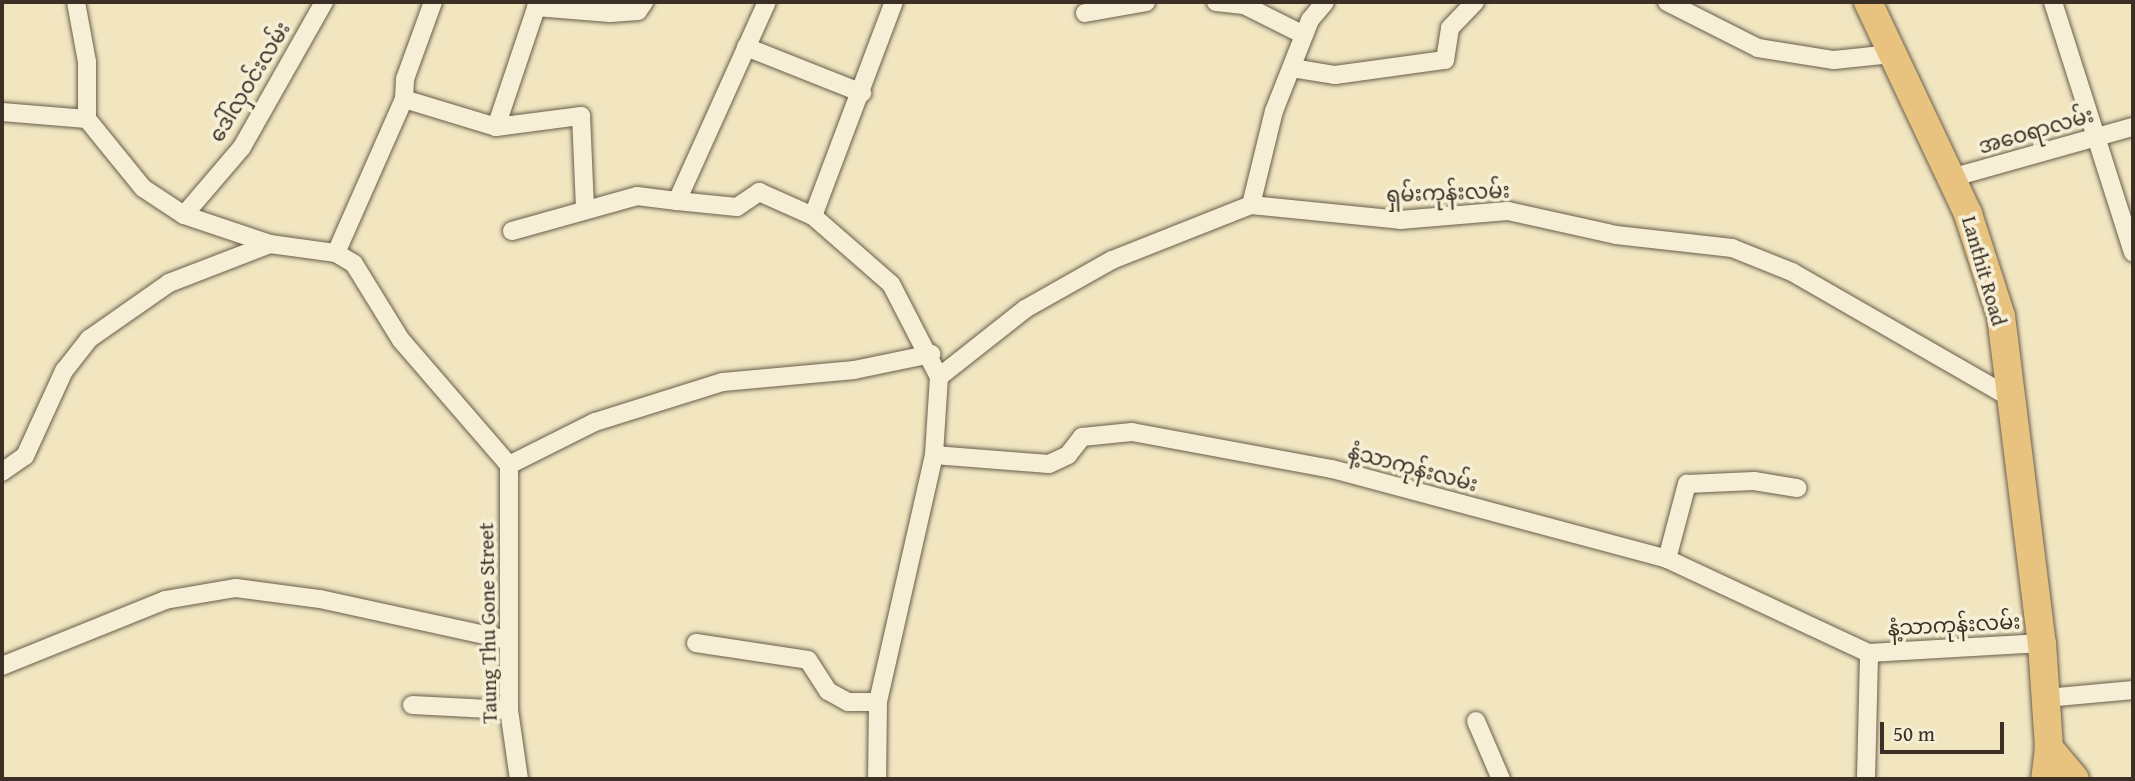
<!DOCTYPE html>
<meta charset="utf-8">
<style>
body{margin:0}
#map{position:relative;width:2135px;height:781px;overflow:hidden;background:#f1e6c0;font-family:"Gentium Book Plus","Noto Sans Myanmar",serif}
div>[style]{position:absolute}
[style*='--x']{left:calc(var(--x)*1px);top:calc(var(--y)*1px);width:calc(var(--w)*1px);rotate:calc(var(--a)*1deg)}
.roads{filter:drop-shadow(0 0 2px #685d4c) drop-shadow(0 0 2px #685d4c)}
.minor>*{height:18px;margin:-9px;padding:0 9px;transform-origin:9px;border-radius:9px;background:#f6efd6}
.primary>*{height:28px;margin:-14px;padding:0 14px;transform-origin:14px;border-radius:14px;background:#e8c380}
span{translate:-50% -50%;white-space:nowrap;text-align:center;line-height:1.15;-webkit-text-stroke:7px #f6efd6;paint-order:stroke}
.street-label{font-size:21px;color:#3b2f26}
.frame{position:absolute;inset:0;border:4px solid #3b2f26;pointer-events:none}
.scale{position:absolute;left:1880px;top:722px;width:124px;height:32px;box-sizing:border-box;border:4px solid #3b2f26;border-top:0;padding-left:9px;font-size:21px;line-height:24px;white-space:nowrap;color:#3b2f26;-webkit-text-stroke:5px #f6efd6;paint-order:stroke}
</style>
<div id="map">
<div class="roads">
<div class="minor">
<div style="--x:76;--y:2;--w:61;--a:79.6"></div>
<div style="--x:87;--y:62;--w:57;--a:90"></div>
<div style="--x:1216;--y:2;--w:28;--a:6"></div>
<div style="--x:1244;--y:5;--w:67;--a:26.6"></div>
<div style="--x:1667;--y:2;--w:102;--a:26.8"></div>
<div style="--x:1758;--y:48;--w:77;--a:9"></div>
<div style="--x:1834;--y:60;--w:58;--a:-5.9"></div>
<div style="--x:2053;--y:2;--w:263;--a:72.3"></div>
<div style="--x:536;--y:7;--w:74;--a:4.6"></div>
<div style="--x:610;--y:13;--w:28;--a:-4"></div>
<div style="--x:638;--y:11;--w:11;--a:-56"></div>
<div style="--x:1085;--y:13;--w:62;--a:-10.2"></div>
<div style="--x:746;--y:47;--w:125;--a:21.6"></div>
<div style="--x:1292;--y:68;--w:44;--a:9.2"></div>
<div style="--x:1335;--y:75;--w:111;--a:-7.8"></div>
<div style="--x:1445;--y:60;--w:32;--a:-81"></div>
<div style="--x:1450;--y:28;--w:36;--a:-46"></div>
<div style="--x:404;--y:99;--w:20;--a:-87"></div>
<div style="--x:405;--y:79;--w:82;--a:-70"></div>
<div style="--x:2;--y:112;--w:85;--a:4.7"></div>
<div style="--x:87;--y:119;--w:89;--a:50.9"></div>
<div style="--x:143;--y:188;--w:49;--a:33.4"></div>
<div style="--x:184;--y:215;--w:91;--a:18.6"></div>
<div style="--x:270;--y:244;--w:67;--a:7.8"></div>
<div style="--x:336;--y:253;--w:21;--a:31"></div>
<div style="--x:354;--y:264;--w:89;--a:58.3"></div>
<div style="--x:401;--y:340;--w:165;--a:49.2"></div>
<div style="--x:496;--y:127;--w:132;--a:-71.4"></div>
<div style="--x:1951;--y:178;--w:189;--a:-15.7"></div>
<div style="--x:677;--y:201;--w:60;--a:5.7"></div>
<div style="--x:737;--y:207;--w:27;--a:-34"></div>
<div style="--x:759;--y:192;--w:59;--a:24"></div>
<div style="--x:813;--y:216;--w:103;--a:41.1"></div>
<div style="--x:891;--y:284;--w:105;--a:62.7"></div>
<div style="--x:939;--y:377;--w:78;--a:93.7"></div>
<div style="--x:934;--y:455;--w:253;--a:102.8"></div>
<div style="--x:878;--y:702;--w:77;--a:90.7"></div>
<div style="--x:1251;--y:205;--w:97;--a:-76.3"></div>
<div style="--x:1274;--y:111;--w:98;--a:-68.4"></div>
<div style="--x:1310;--y:20;--w:23;--a:-50"></div>
<div style="--x:184;--y:215;--w:89;--a:-49.5"></div>
<div style="--x:242;--y:147;--w:167;--a:-60.5"></div>
<div style="--x:813;--y:216;--w:229;--a:-69.3"></div>
<div style="--x:512;--y:231;--w:130;--a:-15.6"></div>
<div style="--x:637;--y:196;--w:40;--a:7.1"></div>
<div style="--x:677;--y:201;--w:218;--a:-65.7"></div>
<div style="--x:336;--y:253;--w:168;--a:-66.2"></div>
<div style="--x:404;--y:99;--w:96;--a:16.9"></div>
<div style="--x:496;--y:127;--w:86;--a:-7.4"></div>
<div style="--x:581;--y:116;--w:91;--a:87.5"></div>
<div style="--x:939;--y:377;--w:110;--a:-38.3"></div>
<div style="--x:1025;--y:309;--w:100;--a:-29.4"></div>
<div style="--x:1112;--y:260;--w:149;--a:-21.6"></div>
<div style="--x:1251;--y:205;--w:150;--a:5.7"></div>
<div style="--x:1400;--y:220;--w:108;--a:-4.8"></div>
<div style="--x:1508;--y:211;--w:111;--a:12.5"></div>
<div style="--x:1616;--y:235;--w:117;--a:6.4"></div>
<div style="--x:1732;--y:248;--w:65;--a:21.8"></div>
<div style="--x:1792;--y:272;--w:249;--a:29.9"></div>
<div style="--x:934;--y:455;--w:115;--a:4.5"></div>
<div style="--x:1049;--y:464;--w:21;--a:-25"></div>
<div style="--x:1068;--y:455;--w:23;--a:-52"></div>
<div style="--x:1082;--y:437;--w:50;--a:-5.7"></div>
<div style="--x:1132;--y:432;--w:203;--a:10.5"></div>
<div style="--x:1332;--y:469;--w:347;--a:15"></div>
<div style="--x:1667;--y:559;--w:223;--a:25"></div>
<div style="--x:1869;--y:653;--w:173;--a:-3.3"></div>
<div style="--x:509;--y:465;--w:96;--a:-26.6"></div>
<div style="--x:595;--y:422;--w:134;--a:-17.4"></div>
<div style="--x:723;--y:382;--w:132;--a:-5.2"></div>
<div style="--x:854;--y:370;--w:79;--a:-11.7"></div>
<div style="--x:509;--y:465;--w:245;--a:90"></div>
<div style="--x:509;--y:710;--w:70;--a:81.8"></div>
<div style="--x:2;--y:472;--w:28;--a:-35"></div>
<div style="--x:25;--y:456;--w:94;--a:-65.4"></div>
<div style="--x:64;--y:371;--w:41;--a:-52"></div>
<div style="--x:89;--y:339;--w:98;--a:-35"></div>
<div style="--x:169;--y:283;--w:108;--a:-21.1"></div>
<div style="--x:1667;--y:559;--w:78;--a:-75.1"></div>
<div style="--x:1687;--y:484;--w:67;--a:-2.6"></div>
<div style="--x:1754;--y:481;--w:44;--a:9.2"></div>
<div style="--x:696;--y:643;--w:113;--a:8.6"></div>
<div style="--x:808;--y:660;--w:37;--a:57"></div>
<div style="--x:828;--y:691;--w:23;--a:29"></div>
<div style="--x:848;--y:702;--w:30;--a:0"></div>
<div style="--x:2;--y:666;--w:176;--a:-22"></div>
<div style="--x:165;--y:600;--w:72;--a:-9.6"></div>
<div style="--x:236;--y:588;--w:85;--a:7.5"></div>
<div style="--x:320;--y:599;--w:192;--a:12.3"></div>
<div style="--x:2047;--y:698;--w:86;--a:-5.3"></div>
<div style="--x:412;--y:705;--w:97;--a:3"></div>
<div style="--x:1476;--y:721;--w:63;--a:66.7"></div>
<div style="--x:1866;--y:779;--w:126;--a:-88.6"></div>
</div>
<div class="primary">
<div style="--x:1868;--y:2;--w:234;--a:64.7"></div>
<div style="--x:1968;--y:214;--w:107;--a:72.1"></div>
<div style="--x:2001;--y:316;--w:330;--a:82.9"></div>
<div style="--x:2042;--y:643;--w:105;--a:86.2"></div>
<div style="--x:2049;--y:748;--w:31;--a:97"></div>
<div style="--x:2049;--y:748;--w:40;--a:50"></div>
</div>
</div>
<div class="street-label">
<span style="left:250px;top:82px;rotate:-59deg">ဒေါ်လှဝင်းလမ်း</span>
<span style="left:2036px;top:131px;rotate:-16deg">အဝေရာလမ်း</span>
<span style="left:1448px;top:193px;rotate:-2deg">ရှမ်းကုန်းလမ်း</span>
<span style="left:1984px;top:271px;rotate:74deg">Lanthit Road</span>
<span style="left:1413px;top:468px;rotate:15deg">နံ့သာကုန်းလမ်း</span>
<span style="left:488px;top:623px;rotate:-91deg">Taung Thu Gone Street</span>
<span style="left:1954px;top:625px;rotate:-3deg">နံ့သာကုန်းလမ်း</span>
</div>
<div class="frame"></div>
<div class="scale">50 m</div>
</div>
